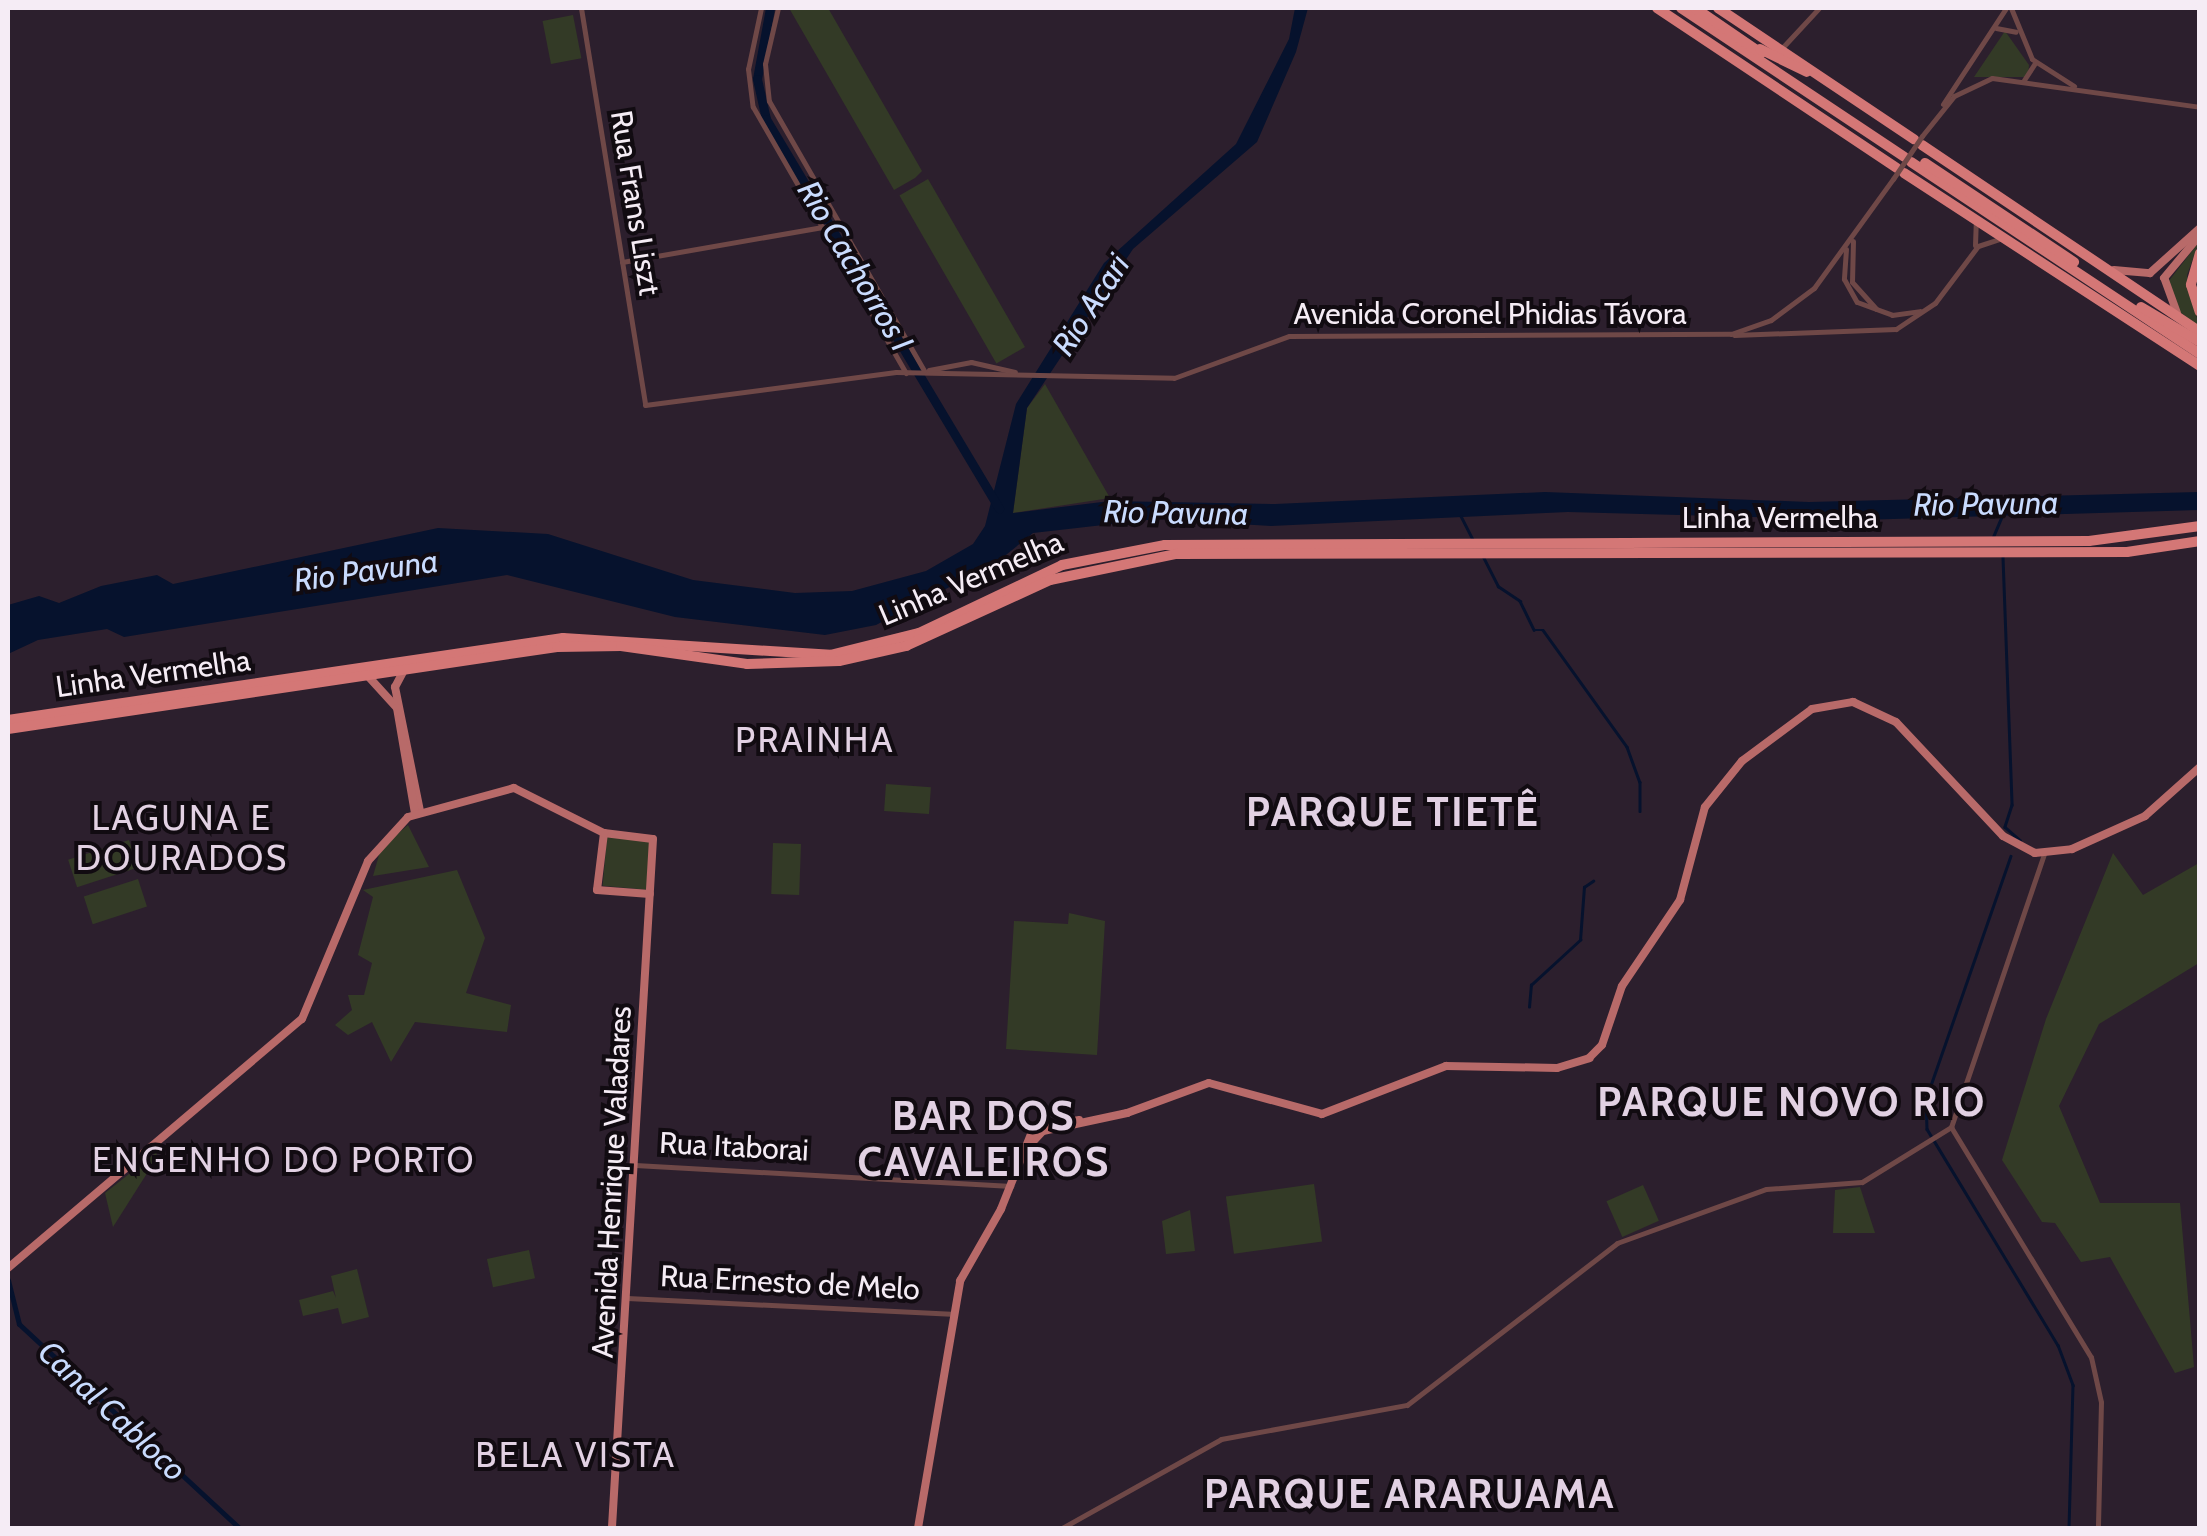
<!DOCTYPE html>
<meta charset="utf-8">
<style>
body{margin:0}
#map{position:relative;width:2207px;height:1536px;overflow:hidden;background:#2c1f2d;font-family:Cabin,sans-serif}
div>[style]{position:absolute}
[style*='--x']{left:calc(var(--x)*1px);top:calc(var(--y)*1px);width:calc(var(--w)*1px);rotate:calc(var(--a)*1deg)}
.green>*{inset:0;background:#333a26;transform-origin:0 0}
.water>*{inset:0;background:#06122d}
.stream>*{height:2.5px;margin:-1.25px;padding:0 1.25px;transform-origin:1.25px;border-radius:1.25px;background:#06122d}
.canal>*{height:5px;margin:-2.5px;padding:0 2.5px;transform-origin:2.5px;border-radius:2.5px;background:#06122d}
.river>*{height:9px;margin:-4.5px;padding:0 4.5px;transform-origin:4.5px;border-radius:4.5px;background:#06122d}
.minor>*{height:5px;margin:-2.5px;padding:0 2.5px;transform-origin:2.5px;border-radius:2.5px;background:#6f4847}
.major>*{height:8px;margin:-4px;padding:0 4px;transform-origin:4px;border-radius:4px;background:#b86a69}
.highway>*{height:10px;margin:-5px;padding:0 5px;transform-origin:5px;border-radius:5px;background:#d47776}
.minor-bridge>*{height:5px;margin:-2.5px;padding:0 2.5px;transform-origin:2.5px;border-radius:2.5px;background:#6f4847}
span{translate:-50% -50%;white-space:nowrap;text-align:center;line-height:1.15;-webkit-text-stroke:8px #110b11;paint-order:stroke}
.street-label{font-size:30px;color:#f5ecf5}
.water-label{font-size:32px;color:#c9dbfe;font-style:italic}
.quarter-label{font-size:35px;color:#e2d1e3;letter-spacing:2.5px}
.district-label{font-size:40px;color:#e2d1e3;font-weight:700;letter-spacing:2.5px}
.frame{position:absolute;inset:0;border:10px solid #f5ecf5;pointer-events:none}
</style>
<div id="map">
<div class="green">
<div style="clip-path:polygon(789px 8px,828px 8px,922px 171px,915px 178px,894px 190px)"></div>
<div style="left:573px;top:15px;width:44px;height:31px;rotate:79deg"></div>
<div style="clip-path:polygon(2005px 31px,2029px 65px,2028px 77px,1974px 77px)"></div>
<div style="left:928px;top:179px;width:194px;height:33px;rotate:60deg"></div>
<div style="clip-path:polygon(2199px 242px,2187px 275px,2199px 327px,2180px 312px,2168px 282px)"></div>
<div style="clip-path:polygon(1045px 384px,1110px 498px,1013px 513px,1027px 408px)"></div>
<div style="left:886px;top:784px;width:45px;height:27px;rotate:4deg"></div>
<div style="clip-path:polygon(408px 825px,429px 867px,373px 876px,381px 848px)"></div>
<div style="left:607px;top:836px;width:44px;height:50px;rotate:5deg"></div>
<div style="left:129px;top:840px;width:29px;height:64px;rotate:72deg"></div>
<div style="left:773px;top:843px;width:28px;height:51px;rotate:2deg"></div>
<div style="clip-path:polygon(2113px 853px,2143px 895px,2199px 863px,2199px 963px,2099px 1024px,2059px 1106px,2100px 1203px,2180px 1203px,2194px 1367px,2175px 1373px,2110px 1257px,2081px 1262px,2055px 1223px,2042px 1222px,2002px 1160px,2046px 1019px)"></div>
<div style="clip-path:polygon(457px 870px,485px 938px,466px 993px,511px 1005px,507px 1032px,415px 1022px,391px 1062px,372px 1022px,348px 1035px,335px 1025px,352px 1010px,348px 995px,364px 995px,372px 963px,358px 955px,373px 897px,363px 890px)"></div>
<div style="left:138px;top:879px;width:29px;height:57px;rotate:72deg"></div>
<div style="clip-path:polygon(1069px 913px,1105px 921px,1097px 1055px,1006px 1049px,1014px 921px,1068px 924px)"></div>
<div style="clip-path:polygon(158px 1151px,151px 1167px,113px 1227px,105px 1193px)"></div>
<div style="left:1314px;top:1184px;width:58px;height:89px;rotate:82deg"></div>
<div style="left:1643px;top:1185px;width:39px;height:40px;rotate:66deg"></div>
<div style="clip-path:polygon(1860px 1187px,1875px 1233px,1833px 1233px,1835px 1190px)"></div>
<div style="clip-path:polygon(1190px 1210px,1195px 1251px,1166px 1254px,1162px 1221px)"></div>
<div style="left:529px;top:1250px;width:29px;height:43px;rotate:78deg"></div>
<div style="clip-path:polygon(357px 1269px,369px 1317px,342px 1324px,338px 1308px,303px 1316px,299px 1300px,333px 1291px,336px 1298px,331px 1276px)"></div>
</div>
<div class="water">
<div style="clip-path:polygon(1295px 8px,1308px 8px,1296px 52px,1257px 142px,1133px 249px,1027px 408px,1013px 513px,1110px 501px,1275px 504px,1545px 492px,1809px 502px,2199px 492px,2199px 510px,1860px 520px,1568px 512px,1271px 526px,1156px 519px,1033px 533px,996px 563px,876px 625px,825px 635px,675px 617px,507px 575px,124px 637px,107px 629px,38px 640px,8px 654px,8px 605px,39px 596px,59px 603px,101px 586px,157px 575px,173px 584px,438px 528px,548px 534px,693px 580px,795px 593px,852px 591px,926px 571px,973px 544px,985px 526px,1016px 404px,1104px 263px,1236px 144px,1289px 39px)"></div>
</div>
<div class="stream">
<div style="--x:1461;--y:516;--w:27;--a:63"></div>
<div style="--x:1993;--y:537;--w:26;--a:-67"></div>
<div style="--x:1483;--y:556;--w:34;--a:63"></div>
<div style="--x:1498;--y:586;--w:27;--a:34"></div>
<div style="--x:1520;--y:601;--w:32;--a:64"></div>
<div style="--x:1534;--y:630;--w:9;--a:0"></div>
<div style="--x:1543;--y:630;--w:144;--a:54.3"></div>
<div style="--x:1627;--y:747;--w:37;--a:70"></div>
<div style="--x:1640;--y:782;--w:29;--a:90"></div>
<div style="--x:2003;--y:557;--w:248;--a:87.9"></div>
<div style="--x:2012;--y:805;--w:23;--a:108"></div>
<div style="--x:2005;--y:827;--w:20;--a:41"></div>
<div style="--x:2011;--y:856;--w:258;--a:109.2"></div>
<div style="--x:1926;--y:1100;--w:29;--a:88"></div>
<div style="--x:1927;--y:1129;--w:253;--a:58.8"></div>
<div style="--x:2058;--y:1345;--w:43;--a:69.4"></div>
<div style="--x:2073;--y:1385;--w:143;--a:91.6"></div>
<div style="--x:1529;--y:1007;--w:22;--a:-85"></div>
<div style="--x:1531;--y:985;--w:67;--a:-42.6"></div>
<div style="--x:1580;--y:940;--w:53;--a:-85.7"></div>
<div style="--x:1584;--y:887;--w:11;--a:-34"></div>
</div>
<div class="canal">
<div style="--x:8;--y:1280;--w:45;--a:76"></div>
<div style="--x:19;--y:1324;--w:300;--a:42.8"></div>
</div>
<div class="river">
<div style="--x:770;--y:8;--w:72;--a:100.4"></div>
<div style="--x:757;--y:79;--w:41;--a:77.3"></div>
<div style="--x:766;--y:119;--w:454;--a:59.1"></div>
</div>
<div class="minor">
<div style="--x:581;--y:8;--w:402;--a:80.8"></div>
<div style="--x:645;--y:405;--w:253;--a:-7.5"></div>
<div style="--x:896;--y:372;--w:278;--a:1.2"></div>
<div style="--x:1174;--y:378;--w:122;--a:-20.1"></div>
<div style="--x:1289;--y:336;--w:442;--a:-0.3"></div>
<div style="--x:1731;--y:334;--w:42;--a:-19.3"></div>
<div style="--x:1771;--y:320;--w:54;--a:-36.7"></div>
<div style="--x:1814;--y:288;--w:135;--a:-54.1"></div>
<div style="--x:761;--y:8;--w:62;--a:102"></div>
<div style="--x:748;--y:69;--w:38;--a:83"></div>
<div style="--x:753;--y:107;--w:307;--a:60.1"></div>
<div style="--x:778;--y:8;--w:57;--a:103.1"></div>
<div style="--x:765;--y:64;--w:37;--a:84"></div>
<div style="--x:769;--y:101;--w:311;--a:60.1"></div>
<div style="--x:2011;--y:8;--w:55;--a:67.6"></div>
<div style="--x:2032;--y:59;--w:50;--a:32.7"></div>
<div style="--x:1996;--y:28;--w:20;--a:11"></div>
<div style="--x:1782;--y:48;--w:54;--a:-47.2"></div>
<div style="--x:2024;--y:80;--w:20;--a:-57"></div>
<div style="--x:1943;--y:104;--w:115;--a:-56.7"></div>
<div style="--x:1922;--y:136;--w:51;--a:-51.3"></div>
<div style="--x:1954;--y:96;--w:42;--a:-25.3"></div>
<div style="--x:1992;--y:78;--w:210;--a:7.9"></div>
<div style="--x:1853;--y:241;--w:41;--a:91.4"></div>
<div style="--x:1852;--y:282;--w:36;--a:48"></div>
<div style="--x:1975;--y:245;--w:23;--a:-88"></div>
<div style="--x:1846;--y:249;--w:30;--a:94"></div>
<div style="--x:1844;--y:279;--w:26;--a:61"></div>
<div style="--x:1857;--y:302;--w:37;--a:20"></div>
<div style="--x:1892;--y:315;--w:28;--a:-8"></div>
<div style="--x:622;--y:262;--w:221;--a:-9.9"></div>
<div style="--x:1734;--y:335;--w:162;--a:-2.1"></div>
<div style="--x:1896;--y:329;--w:47;--a:-33.7"></div>
<div style="--x:1935;--y:303;--w:71;--a:-53"></div>
<div style="--x:1978;--y:246;--w:22;--a:-18"></div>
<div style="--x:929;--y:370;--w:43;--a:-10.8"></div>
<div style="--x:971;--y:362;--w:45;--a:12.8"></div>
<div style="--x:2044;--y:854;--w:288;--a:108.8"></div>
<div style="--x:1951;--y:1127;--w:269;--a:58.7"></div>
<div style="--x:2091;--y:1357;--w:46;--a:77.5"></div>
<div style="--x:2101;--y:1402;--w:126;--a:91.4"></div>
<div style="--x:635;--y:1165;--w:377;--a:3.2"></div>
<div style="--x:627;--y:1298;--w:324;--a:2.8"></div>
<div style="--x:1062;--y:1528;--w:182;--a:-29.2"></div>
<div style="--x:1221;--y:1439;--w:189;--a:-10.4"></div>
<div style="--x:1407;--y:1405;--w:265;--a:-37.6"></div>
<div style="--x:1617;--y:1243;--w:158;--a:-19.9"></div>
<div style="--x:1766;--y:1189;--w:96;--a:-4.2"></div>
<div style="--x:1862;--y:1182;--w:105;--a:-31.7"></div>
</div>
<div class="major">
<div style="--x:2114;--y:270;--w:36;--a:5"></div>
<div style="--x:2150;--y:273;--w:67;--a:-42"></div>
<div style="--x:2177;--y:313;--w:37;--a:-110"></div>
<div style="--x:2164;--y:278;--w:56;--a:-50.1"></div>
<div style="--x:403;--y:672;--w:17;--a:118"></div>
<div style="--x:395;--y:687;--w:126;--a:78.6"></div>
<div style="--x:367;--y:675;--w:45;--a:47.7"></div>
<div style="--x:397;--y:708;--w:107;--a:80.3"></div>
<div style="--x:604;--y:833;--w:49;--a:7"></div>
<div style="--x:653;--y:839;--w:690;--a:93.41"></div>
<div style="--x:604;--y:833;--w:57;--a:97"></div>
<div style="--x:597;--y:890;--w:53;--a:4.3"></div>
<div style="--x:1026;--y:1149;--w:25;--a:-47"></div>
<div style="--x:1043;--y:1131;--w:86;--a:-12.1"></div>
<div style="--x:1127;--y:1113;--w:87;--a:-20.1"></div>
<div style="--x:1209;--y:1083;--w:117;--a:15.3"></div>
<div style="--x:1322;--y:1114;--w:133;--a:-21.2"></div>
<div style="--x:1446;--y:1066;--w:111;--a:1"></div>
<div style="--x:1557;--y:1068;--w:34;--a:-17"></div>
<div style="--x:1589;--y:1058;--w:18;--a:-45"></div>
<div style="--x:1602;--y:1045;--w:62;--a:-71.3"></div>
<div style="--x:1622;--y:986;--w:104;--a:-56"></div>
<div style="--x:1680;--y:900;--w:96;--a:-75"></div>
<div style="--x:1705;--y:807;--w:59;--a:-51.2"></div>
<div style="--x:1742;--y:761;--w:87;--a:-36.6"></div>
<div style="--x:1812;--y:709;--w:42;--a:-9.7"></div>
<div style="--x:1853;--y:702;--w:47;--a:24.9"></div>
<div style="--x:1896;--y:722;--w:156;--a:46.8"></div>
<div style="--x:2003;--y:836;--w:36;--a:28"></div>
<div style="--x:2035;--y:853;--w:37;--a:-6"></div>
<div style="--x:2072;--y:849;--w:80;--a:-24.3"></div>
<div style="--x:2145;--y:816;--w:74;--a:-41.7"></div>
<div style="--x:8;--y:1268;--w:385;--a:-40.3"></div>
<div style="--x:302;--y:1019;--w:171;--a:-67.3"></div>
<div style="--x:368;--y:861;--w:59;--a:-47.7"></div>
<div style="--x:408;--y:817;--w:110;--a:-15.3"></div>
<div style="--x:514;--y:788;--w:101;--a:26.6"></div>
<div style="--x:918;--y:1528;--w:251;--a:-80.3"></div>
<div style="--x:960;--y:1281;--w:83;--a:-60.3"></div>
<div style="--x:1001;--y:1209;--w:86;--a:-68.2"></div>
<div style="--x:1033;--y:1129;--w:47;--a:-11.1"></div>
</div>
<div class="highway">
<div style="--x:1657;--y:8;--w:288;--a:33.7"></div>
<div style="--x:1681;--y:8;--w:268;--a:33.7"></div>
<div style="--x:1695;--y:8;--w:80;--a:34.3"></div>
<div style="--x:1718;--y:8;--w:236;--a:33.8"></div>
<div style="--x:1760;--y:49;--w:52;--a:26.1"></div>
<div style="--x:1922;--y:145;--w:335;--a:33.9"></div>
<div style="--x:1911;--y:162;--w:347;--a:33.6"></div>
<div style="--x:1925;--y:163;--w:179;--a:33.6"></div>
<div style="--x:1904;--y:173;--w:353;--a:33.1"></div>
<div style="--x:2200;--y:253;--w:33;--a:106"></div>
<div style="--x:2191;--y:285;--w:28;--a:72"></div>
<div style="--x:2141;--y:307;--w:69;--a:30.7"></div>
<div style="--x:8;--y:720;--w:561;--a:-8.4"></div>
<div style="--x:563;--y:638;--w:268;--a:3.6"></div>
<div style="--x:830;--y:655;--w:92;--a:-13.9"></div>
<div style="--x:919;--y:633;--w:158;--a:-25.4"></div>
<div style="--x:1062;--y:565;--w:105;--a:-11"></div>
<div style="--x:1165;--y:545;--w:924;--a:-0.25"></div>
<div style="--x:2089;--y:541;--w:112;--a:-7.7"></div>
<div style="--x:8;--y:729;--w:555;--a:-8.5"></div>
<div style="--x:557;--y:647;--w:64;--a:-0.9"></div>
<div style="--x:621;--y:646;--w:127;--a:8.1"></div>
<div style="--x:747;--y:664;--w:92;--a:-1.9"></div>
<div style="--x:839;--y:661;--w:69;--a:-12.6"></div>
<div style="--x:906;--y:646;--w:158;--a:-24.6"></div>
<div style="--x:1050;--y:580;--w:129;--a:-11.7"></div>
<div style="--x:1176;--y:554;--w:951;--a:-0.12"></div>
<div style="--x:2127;--y:552;--w:74;--a:-8.6"></div>
</div>
<div class="minor-bridge">
<div style="--x:1893;--y:179;--w:52;--a:-56"></div>
</div>
<div class="street-label">
<span style="left:635px;top:203px;rotate:81deg">Rua Frans Liszt</span>
<span style="left:1490px;top:314px">Avenida Coronel Phidias Távora</span>
<span style="left:1780px;top:518px">Linha Vermelha</span>
<span style="left:971px;top:579px;rotate:-23deg">Linha Vermelha</span>
<span style="left:153px;top:674px;rotate:-8deg">Linha Vermelha</span>
<span style="left:734px;top:1147px;rotate:3deg">Rua Itaborai</span>
<span style="left:612px;top:1182px;rotate:-87deg">Avenida Henrique Valadares</span>
<span style="left:790px;top:1283px;rotate:3deg">Rua Ernesto de Melo</span>
</div>
<div class="water-label">
<span style="left:855px;top:266px;rotate:59deg">Rio Cachorros I</span>
<span style="left:1091px;top:305px;rotate:-57deg">Rio Acari</span>
<span style="left:1986px;top:504px;rotate:-1deg">Rio Pavuna</span>
<span style="left:1176px;top:513px;rotate:1deg">Rio Pavuna</span>
<span style="left:366px;top:571px;rotate:-8deg">Rio Pavuna</span>
<span style="left:112px;top:1411px;rotate:43deg">Canal Cabloco</span>
</div>
<div class="quarter-label">
<span style="left:815px;top:740px">PRAINHA</span>
<span style="left:182px;top:838px">LAGUNA E<br>DOURADOS</span>
<span style="left:284px;top:1160px">ENGENHO DO PORTO</span>
<span style="left:576px;top:1455px">BELA VISTA</span>
</div>
<div class="district-label">
<span style="left:1393px;top:812px">PARQUE TIETÊ</span>
<span style="left:1792px;top:1102px">PARQUE NOVO RIO</span>
<span style="left:984px;top:1139px">BAR DOS<br>CAVALEIROS</span>
<span style="left:1410px;top:1494px">PARQUE ARARUAMA</span>
</div>
<div class="frame"></div>
</div>
